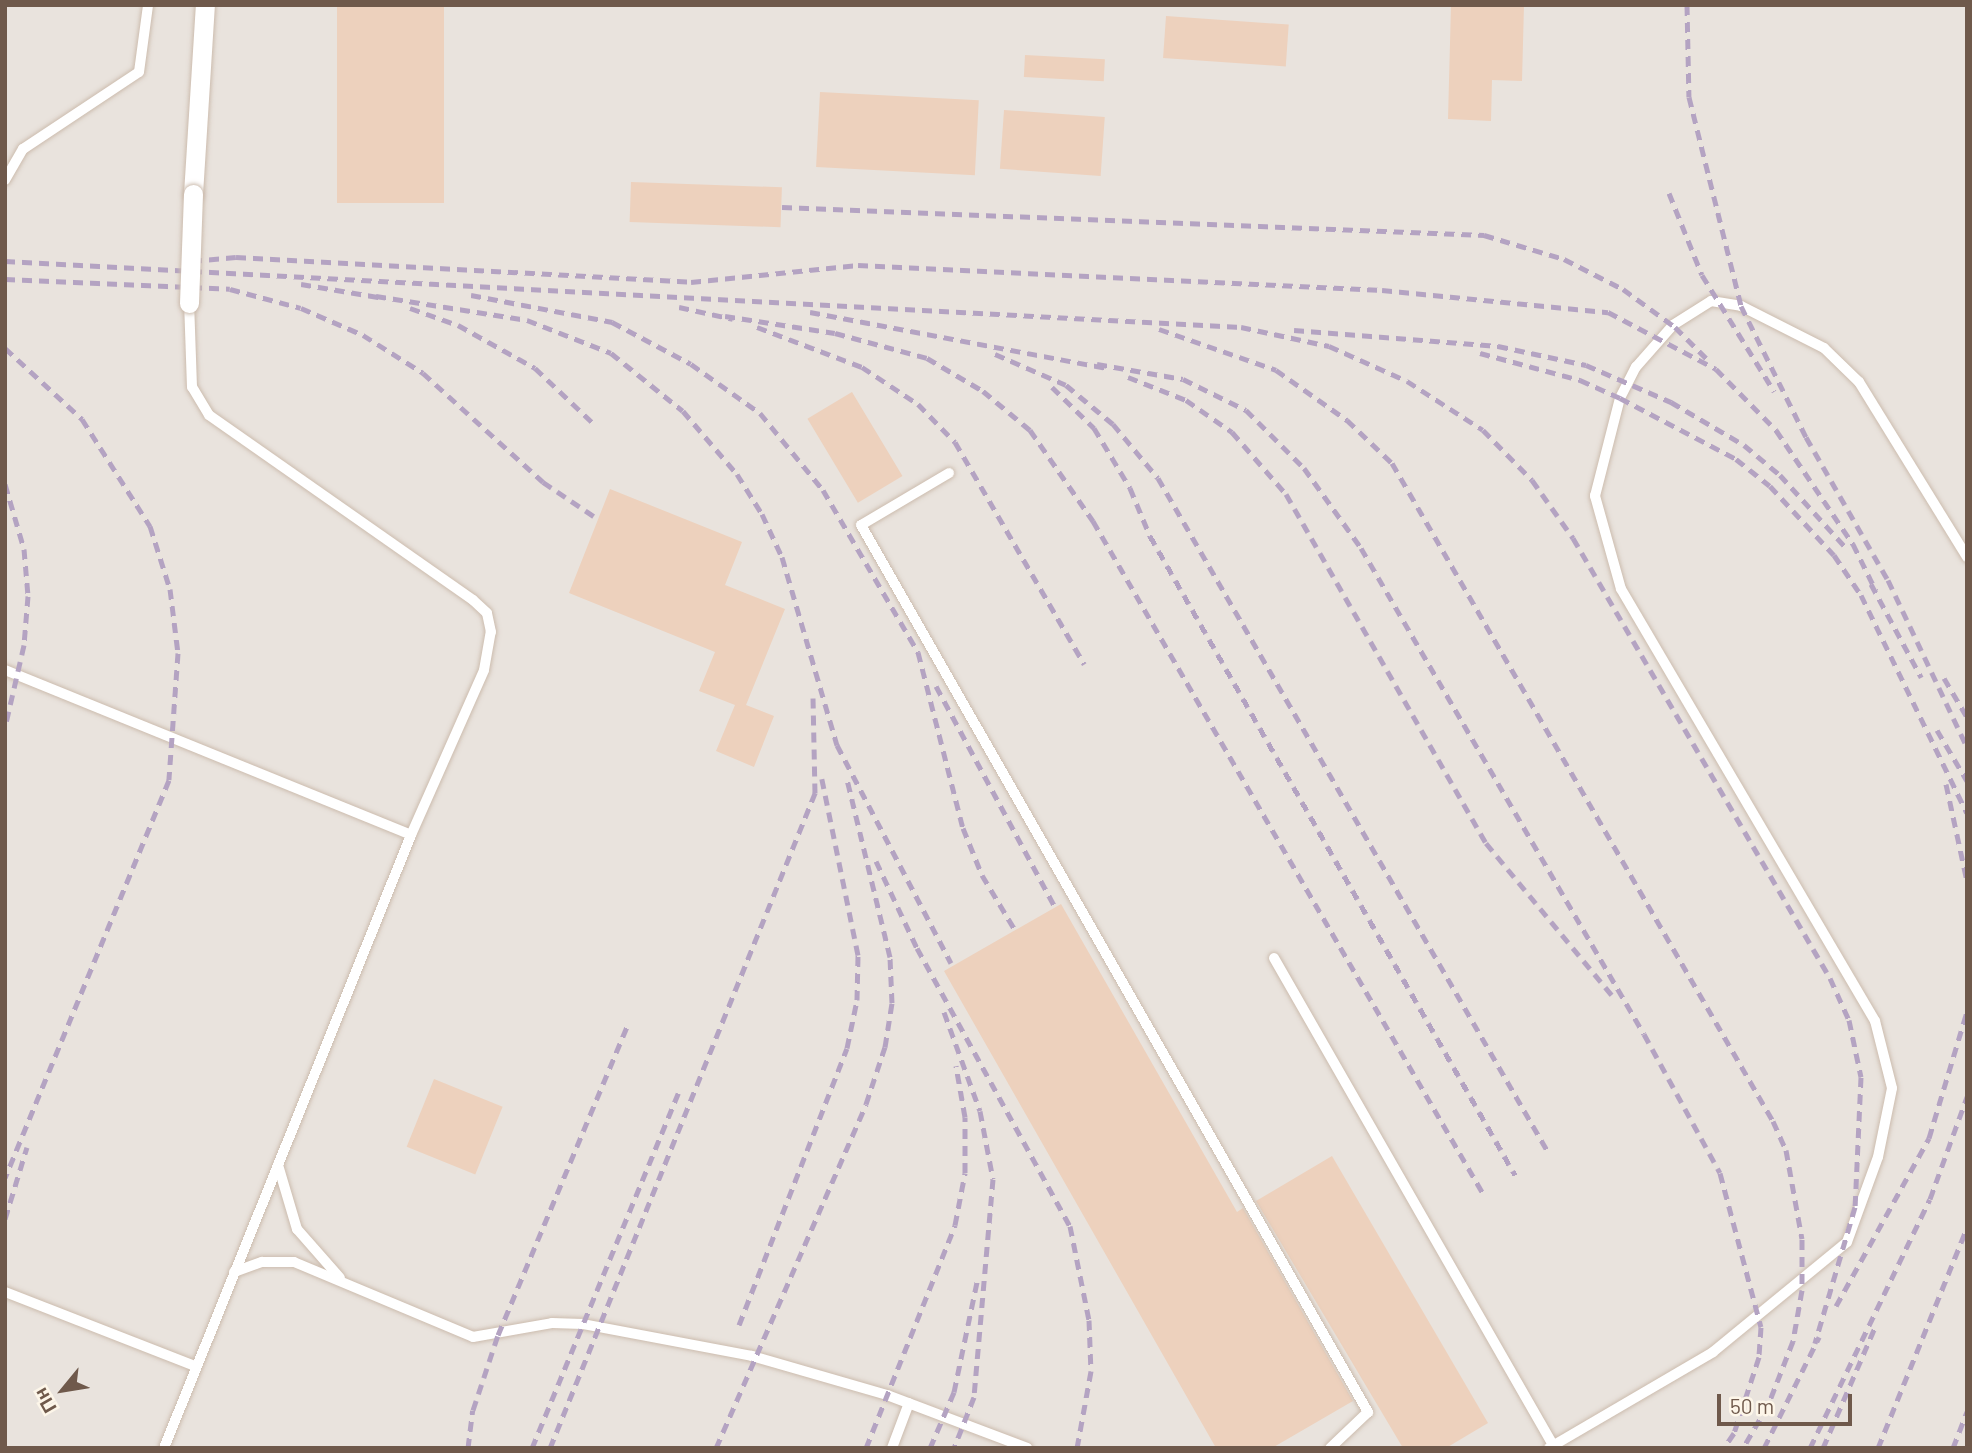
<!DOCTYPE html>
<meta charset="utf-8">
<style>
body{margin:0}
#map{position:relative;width:1972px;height:1453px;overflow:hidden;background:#faf2e3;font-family:Barlow,sans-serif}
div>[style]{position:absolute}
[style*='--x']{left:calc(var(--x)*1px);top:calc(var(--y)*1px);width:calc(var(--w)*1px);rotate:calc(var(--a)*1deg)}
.industrial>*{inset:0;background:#e9e3dd;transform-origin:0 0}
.building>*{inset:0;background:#edd1bd;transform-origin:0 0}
.roads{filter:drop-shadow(0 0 2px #ccbcae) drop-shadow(0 0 2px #ccbcae)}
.lane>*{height:10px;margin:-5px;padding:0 5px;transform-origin:5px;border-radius:5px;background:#fff}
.street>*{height:19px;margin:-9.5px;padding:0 9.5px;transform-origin:9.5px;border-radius:9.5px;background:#fff}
.rail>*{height:5px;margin-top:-2.5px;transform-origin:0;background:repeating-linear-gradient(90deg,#b4a3c2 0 10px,transparent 0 17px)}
.bridges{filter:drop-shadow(0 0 2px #ccbcae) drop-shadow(0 0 2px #ccbcae)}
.street-bridge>*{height:19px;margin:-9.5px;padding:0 9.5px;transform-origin:9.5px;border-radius:9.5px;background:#fff}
span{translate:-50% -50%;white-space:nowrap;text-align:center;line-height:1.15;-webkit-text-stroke:5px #fdf6e9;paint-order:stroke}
.frame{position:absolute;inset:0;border:7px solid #6f594b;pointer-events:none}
.north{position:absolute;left:28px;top:1355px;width:70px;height:70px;-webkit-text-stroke:5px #fdf6e9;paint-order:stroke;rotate:240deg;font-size:19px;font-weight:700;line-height:28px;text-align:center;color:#6f594b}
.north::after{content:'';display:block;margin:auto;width:24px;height:32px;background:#6f594b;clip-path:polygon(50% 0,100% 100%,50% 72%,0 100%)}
.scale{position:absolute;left:1717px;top:1394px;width:135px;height:32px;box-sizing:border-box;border:4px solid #6f594b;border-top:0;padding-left:9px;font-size:21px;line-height:24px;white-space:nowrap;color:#6f594b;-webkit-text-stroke:5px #fdf6e9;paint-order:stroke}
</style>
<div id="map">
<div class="industrial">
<div style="left:5px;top:5px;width:1962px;height:1443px"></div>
</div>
<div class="building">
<div style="left:337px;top:5px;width:107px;height:198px"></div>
<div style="clip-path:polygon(1451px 5px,1524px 5px,1522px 81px,1492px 80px,1491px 121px,1448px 119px)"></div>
<div style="left:1166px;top:16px;width:123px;height:42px;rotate:4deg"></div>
<div style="left:1025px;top:55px;width:80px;height:22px;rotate:3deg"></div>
<div style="left:820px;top:92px;width:159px;height:75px;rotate:3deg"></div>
<div style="left:1004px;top:110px;width:101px;height:59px;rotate:4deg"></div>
<div style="left:631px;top:182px;width:151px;height:40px;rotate:2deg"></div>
<div style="left:852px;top:392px;width:98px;height:52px;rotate:59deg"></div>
<div style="clip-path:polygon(610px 489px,742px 542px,725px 585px,785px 609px,746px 705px,774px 716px,754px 767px,716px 751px,735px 705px,699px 691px,715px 652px,569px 593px)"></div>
<div style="clip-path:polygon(1061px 904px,1237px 1212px,1243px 1208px,1353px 1401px,1272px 1448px,1216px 1448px,944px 971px)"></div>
<div style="left:434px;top:1079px;width:74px;height:73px;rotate:22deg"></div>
<div style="clip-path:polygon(1332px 1156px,1488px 1423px,1446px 1448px,1403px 1448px,1256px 1201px)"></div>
</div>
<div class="roads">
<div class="lane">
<div style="--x:5;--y:180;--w:36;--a:-60"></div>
<div style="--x:23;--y:149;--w:139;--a:-33.6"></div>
<div style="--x:139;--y:72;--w:68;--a:-82.3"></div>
<div style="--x:949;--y:473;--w:102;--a:149.4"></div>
<div style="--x:861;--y:525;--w:1022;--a:60.25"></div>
<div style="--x:1368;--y:1412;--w:52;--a:136.5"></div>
<div style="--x:5;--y:670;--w:438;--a:22.1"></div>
<div style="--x:1274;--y:958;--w:561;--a:60.19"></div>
<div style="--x:278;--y:1165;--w:67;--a:73.5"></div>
<div style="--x:297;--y:1229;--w:65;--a:48.7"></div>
<div style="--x:234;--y:1272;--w:30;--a:-20"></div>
<div style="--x:262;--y:1262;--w:32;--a:0"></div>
<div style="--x:294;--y:1262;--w:194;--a:22.7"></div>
<div style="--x:473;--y:1337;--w:80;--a:-10"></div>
<div style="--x:552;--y:1323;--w:31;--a:2"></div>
<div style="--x:583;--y:1324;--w:172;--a:10.7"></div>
<div style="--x:752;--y:1356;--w:141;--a:16.1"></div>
<div style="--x:887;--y:1395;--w:150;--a:20.7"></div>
<div style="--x:5;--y:1292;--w:204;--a:21.3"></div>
<div style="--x:164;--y:1448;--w:661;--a:-68.05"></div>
<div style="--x:411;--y:835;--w:180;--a:-66.1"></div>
<div style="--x:484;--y:670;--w:39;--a:-80"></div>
<div style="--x:491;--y:632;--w:19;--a:-102"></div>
<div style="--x:487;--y:613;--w:19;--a:-137"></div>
<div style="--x:473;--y:600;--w:322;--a:-145"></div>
<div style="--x:209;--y:415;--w:33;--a:-121"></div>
<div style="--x:192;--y:387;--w:84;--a:-92"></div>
<div style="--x:892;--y:1448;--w:48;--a:-69.3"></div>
<div style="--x:1549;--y:1448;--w:190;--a:-30.3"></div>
<div style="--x:1713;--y:1352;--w:173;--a:-39.4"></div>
<div style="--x:1847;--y:1242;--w:90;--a:-70"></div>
<div style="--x:1878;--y:1157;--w:70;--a:-78.5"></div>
<div style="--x:1892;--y:1088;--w:69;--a:-104.2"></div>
<div style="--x:1875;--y:1021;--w:501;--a:-120.45"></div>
<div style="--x:1621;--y:589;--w:97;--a:-105.6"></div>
<div style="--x:1595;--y:496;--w:101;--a:-75.7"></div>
<div style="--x:1620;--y:398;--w:35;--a:-63"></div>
<div style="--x:1636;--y:367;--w:56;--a:-48.6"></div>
<div style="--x:1673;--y:325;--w:45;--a:-32.3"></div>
<div style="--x:1711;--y:301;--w:30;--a:9"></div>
<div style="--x:1741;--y:306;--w:93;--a:26.8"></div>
<div style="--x:1824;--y:348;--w:49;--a:44.2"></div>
<div style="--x:1859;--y:382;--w:206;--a:58.3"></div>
</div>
<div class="street">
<div style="--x:193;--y:194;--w:189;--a:-86.4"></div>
</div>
</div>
<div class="rail">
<div style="--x:1687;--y:5;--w:92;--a:88.8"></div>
<div style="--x:1689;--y:97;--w:215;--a:76"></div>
<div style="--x:1741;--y:306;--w:146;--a:63.6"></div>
<div style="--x:1806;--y:437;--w:165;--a:60.2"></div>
<div style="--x:1888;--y:580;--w:185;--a:64.7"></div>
<div style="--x:1669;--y:193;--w:88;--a:68.1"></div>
<div style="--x:1702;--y:275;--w:137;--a:58.2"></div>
<div style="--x:782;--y:207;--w:703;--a:2.28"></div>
<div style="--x:1484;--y:235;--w:84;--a:16.7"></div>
<div style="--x:1564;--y:259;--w:66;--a:27"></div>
<div style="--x:1623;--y:289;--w:64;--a:36.2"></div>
<div style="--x:1675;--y:327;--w:44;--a:45"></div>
<div style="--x:5;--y:261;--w:1238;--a:3.06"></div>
<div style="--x:1241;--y:327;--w:90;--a:12.2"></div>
<div style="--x:1329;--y:346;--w:85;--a:24.2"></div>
<div style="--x:1407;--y:381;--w:90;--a:32.8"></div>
<div style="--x:1483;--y:430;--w:70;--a:45.6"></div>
<div style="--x:1532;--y:480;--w:71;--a:54.7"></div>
<div style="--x:1573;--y:538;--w:510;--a:59.71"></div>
<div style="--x:1830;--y:978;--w:46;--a:65.7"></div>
<div style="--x:1849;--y:1020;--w:58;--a:78.1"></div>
<div style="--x:1861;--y:1077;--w:130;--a:92.6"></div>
<div style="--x:1855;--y:1207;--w:142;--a:106.4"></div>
<div style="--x:192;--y:261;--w:44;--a:-5.2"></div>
<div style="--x:236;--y:257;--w:456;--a:3.1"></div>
<div style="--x:691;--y:282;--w:168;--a:-5.8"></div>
<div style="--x:858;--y:265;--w:525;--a:2.73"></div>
<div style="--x:1382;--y:290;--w:227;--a:5.6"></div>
<div style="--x:1608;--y:312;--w:122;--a:27.8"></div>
<div style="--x:1716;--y:369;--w:86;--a:45.5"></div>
<div style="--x:1776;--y:430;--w:138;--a:56"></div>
<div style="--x:1853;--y:544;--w:52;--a:63.9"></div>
<div style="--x:5;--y:279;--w:225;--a:2.5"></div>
<div style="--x:230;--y:289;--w:73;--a:15"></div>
<div style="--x:301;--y:308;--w:68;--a:23.5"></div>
<div style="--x:363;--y:335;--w:71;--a:32.3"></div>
<div style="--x:423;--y:373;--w:162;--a:42.2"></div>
<div style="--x:543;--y:482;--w:66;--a:33.9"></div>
<div style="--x:301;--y:284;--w:84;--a:9.6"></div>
<div style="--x:471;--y:295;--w:144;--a:10.8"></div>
<div style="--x:612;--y:322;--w:89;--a:28"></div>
<div style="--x:691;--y:364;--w:85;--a:35.4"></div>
<div style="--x:760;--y:413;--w:99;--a:50.7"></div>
<div style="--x:823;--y:490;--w:188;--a:59.6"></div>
<div style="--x:918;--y:652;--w:182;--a:75.7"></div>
<div style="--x:963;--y:828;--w:51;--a:68"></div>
<div style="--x:982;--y:875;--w:64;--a:59"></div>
<div style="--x:376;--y:296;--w:153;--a:9"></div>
<div style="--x:527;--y:320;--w:90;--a:21.4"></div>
<div style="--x:611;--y:353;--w:92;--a:38.9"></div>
<div style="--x:683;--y:411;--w:83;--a:49.4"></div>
<div style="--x:737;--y:474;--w:47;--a:58"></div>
<div style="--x:762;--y:514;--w:47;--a:65.1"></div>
<div style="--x:782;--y:557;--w:196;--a:73.7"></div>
<div style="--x:837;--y:745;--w:246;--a:62.4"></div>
<div style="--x:679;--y:307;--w:55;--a:12.5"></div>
<div style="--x:410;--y:308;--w:51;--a:19.5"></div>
<div style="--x:458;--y:325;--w:88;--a:29.2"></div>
<div style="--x:535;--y:368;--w:81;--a:43.5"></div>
<div style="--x:810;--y:312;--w:301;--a:10.7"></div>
<div style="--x:725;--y:316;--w:111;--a:8.8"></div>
<div style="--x:835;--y:333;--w:95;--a:15.2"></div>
<div style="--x:927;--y:358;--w:65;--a:30.5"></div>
<div style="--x:983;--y:391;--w:61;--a:39.7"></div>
<div style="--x:1030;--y:430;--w:111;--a:55.3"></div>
<div style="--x:1093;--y:521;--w:781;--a:59.89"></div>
<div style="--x:757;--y:327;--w:112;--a:20.9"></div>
<div style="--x:862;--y:367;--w:67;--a:33.5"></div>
<div style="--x:918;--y:404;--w:53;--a:45.8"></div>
<div style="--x:955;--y:442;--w:257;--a:59.8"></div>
<div style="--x:1159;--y:329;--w:124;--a:19.3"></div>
<div style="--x:1276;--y:370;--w:87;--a:35.2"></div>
<div style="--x:1347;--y:420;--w:62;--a:43.7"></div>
<div style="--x:1392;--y:463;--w:760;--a:59.93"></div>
<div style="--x:1773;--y:1121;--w:32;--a:66"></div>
<div style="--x:1786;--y:1150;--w:90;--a:79.8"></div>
<div style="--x:1802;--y:1239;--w:51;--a:90"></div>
<div style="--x:1802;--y:1290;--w:52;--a:100"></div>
<div style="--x:1793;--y:1341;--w:69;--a:111.3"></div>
<div style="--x:1768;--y:1405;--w:50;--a:120.2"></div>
<div style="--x:1294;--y:330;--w:205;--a:4.5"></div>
<div style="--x:1498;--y:346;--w:90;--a:12.2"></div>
<div style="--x:1586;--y:365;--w:93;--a:23.5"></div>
<div style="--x:1671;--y:402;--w:85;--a:30.5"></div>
<div style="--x:1744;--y:445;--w:47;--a:39.8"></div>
<div style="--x:1780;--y:475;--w:100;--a:47.8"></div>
<div style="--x:5;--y:348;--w:105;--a:42.7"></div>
<div style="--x:82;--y:419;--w:127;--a:57.6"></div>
<div style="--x:150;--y:526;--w:66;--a:72.4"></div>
<div style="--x:170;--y:589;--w:64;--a:82.9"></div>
<div style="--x:178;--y:653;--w:127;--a:94.1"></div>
<div style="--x:169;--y:780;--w:430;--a:112.4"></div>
<div style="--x:1480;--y:353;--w:104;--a:15.1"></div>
<div style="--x:1580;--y:380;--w:44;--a:24.2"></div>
<div style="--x:1620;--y:398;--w:131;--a:27.7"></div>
<div style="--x:1736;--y:459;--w:43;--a:38.5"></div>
<div style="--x:1770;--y:486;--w:94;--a:47.2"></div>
<div style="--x:1834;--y:555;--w:48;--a:56"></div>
<div style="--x:1861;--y:595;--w:242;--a:64.1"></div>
<div style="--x:995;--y:354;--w:77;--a:23.6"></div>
<div style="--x:1066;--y:385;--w:61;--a:39.7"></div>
<div style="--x:1113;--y:424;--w:70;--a:50.2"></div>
<div style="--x:1158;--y:478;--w:779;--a:59.94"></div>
<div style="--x:1097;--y:364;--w:87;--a:9.9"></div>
<div style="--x:1183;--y:379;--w:70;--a:26.2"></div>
<div style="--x:1246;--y:410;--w:82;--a:45"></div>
<div style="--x:1304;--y:468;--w:98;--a:54.5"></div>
<div style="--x:1361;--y:548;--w:562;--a:59.79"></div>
<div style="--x:1644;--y:1034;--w:158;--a:61.3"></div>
<div style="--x:1720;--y:1173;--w:159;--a:75.1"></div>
<div style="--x:1761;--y:1327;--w:30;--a:94"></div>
<div style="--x:1759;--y:1357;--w:80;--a:108.2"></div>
<div style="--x:1734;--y:1433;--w:18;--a:124"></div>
<div style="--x:1128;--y:377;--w:62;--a:21.6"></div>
<div style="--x:1186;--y:400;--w:56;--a:34.8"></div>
<div style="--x:1232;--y:432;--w:82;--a:48.9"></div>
<div style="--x:1286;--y:494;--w:402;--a:60.2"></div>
<div style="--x:1486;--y:843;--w:202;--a:50.4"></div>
<div style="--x:1052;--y:387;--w:59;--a:44.3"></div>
<div style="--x:1094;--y:428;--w:70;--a:59"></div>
<div style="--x:1130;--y:488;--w:52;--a:67.4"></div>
<div style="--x:1150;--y:536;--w:736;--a:60.26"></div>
<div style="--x:5;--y:484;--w:68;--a:73.7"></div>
<div style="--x:24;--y:549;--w:47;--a:85.1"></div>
<div style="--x:28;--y:596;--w:49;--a:94.7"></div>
<div style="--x:24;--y:645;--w:84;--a:103"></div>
<div style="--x:1871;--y:584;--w:106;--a:61.7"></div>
<div style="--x:1944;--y:678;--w:45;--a:59.5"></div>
<div style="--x:936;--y:686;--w:251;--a:61.7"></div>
<div style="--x:1937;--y:730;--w:59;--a:59.5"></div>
<div style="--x:1946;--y:784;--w:99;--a:77.8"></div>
<div style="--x:876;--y:861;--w:96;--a:64.8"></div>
<div style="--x:917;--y:948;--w:317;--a:61.2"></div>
<div style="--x:1070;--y:1226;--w:96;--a:78.6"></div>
<div style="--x:1089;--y:1320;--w:51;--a:87.8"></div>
<div style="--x:1091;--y:1371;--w:78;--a:100.3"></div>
<div style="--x:944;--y:1012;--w:105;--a:70"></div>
<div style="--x:980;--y:1111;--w:69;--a:79.2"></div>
<div style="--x:993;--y:1179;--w:219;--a:95"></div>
<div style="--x:974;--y:1397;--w:55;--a:111.4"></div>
<div style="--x:5;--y:1219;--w:75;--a:-73"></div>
<div style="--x:1836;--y:1306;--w:192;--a:-61"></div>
<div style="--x:1929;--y:1138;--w:133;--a:-73.3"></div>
<div style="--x:739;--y:1325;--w:297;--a:-68.7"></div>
<div style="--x:847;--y:1048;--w:49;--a:-78.2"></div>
<div style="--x:857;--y:1000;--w:45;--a:-88.7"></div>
<div style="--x:858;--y:955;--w:185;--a:-101.6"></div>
<div style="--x:468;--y:1448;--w:38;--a:-83"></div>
<div style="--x:473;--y:1410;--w:79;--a:-71.6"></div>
<div style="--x:498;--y:1335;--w:339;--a:-67.3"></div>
<div style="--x:532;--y:1448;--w:384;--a:-67.6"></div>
<div style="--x:550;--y:1448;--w:707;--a:-67.97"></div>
<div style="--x:815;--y:793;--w:97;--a:-91.2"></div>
<div style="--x:716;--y:1448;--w:375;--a:-66.4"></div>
<div style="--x:866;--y:1104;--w:60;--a:-71.6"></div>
<div style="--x:885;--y:1047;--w:45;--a:-81"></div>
<div style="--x:892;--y:1003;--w:46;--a:-92.5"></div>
<div style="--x:890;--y:957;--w:183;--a:-103.6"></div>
<div style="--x:866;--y:1448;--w:240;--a:-68.2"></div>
<div style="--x:955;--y:1225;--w:53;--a:-79.1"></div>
<div style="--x:965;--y:1173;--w:56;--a:-90"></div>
<div style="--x:965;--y:1117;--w:52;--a:-100"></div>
<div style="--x:930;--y:1448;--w:61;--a:-66.8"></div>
<div style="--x:954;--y:1392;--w:117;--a:-78.2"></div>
<div style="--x:1764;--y:1448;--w:124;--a:-63.6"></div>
<div style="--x:1810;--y:1448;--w:276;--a:-64.3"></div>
<div style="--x:1930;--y:1199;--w:109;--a:-70.1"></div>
<div style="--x:1823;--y:1448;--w:132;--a:-66.7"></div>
<div style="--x:1878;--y:1448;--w:237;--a:-68"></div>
<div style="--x:1953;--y:1448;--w:39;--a:-69"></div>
</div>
<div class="bridges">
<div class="street-bridge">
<div style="--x:189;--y:303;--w:109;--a:-87.9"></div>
</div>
</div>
<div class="frame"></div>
<div class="north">Пн</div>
<div class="scale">50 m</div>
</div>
